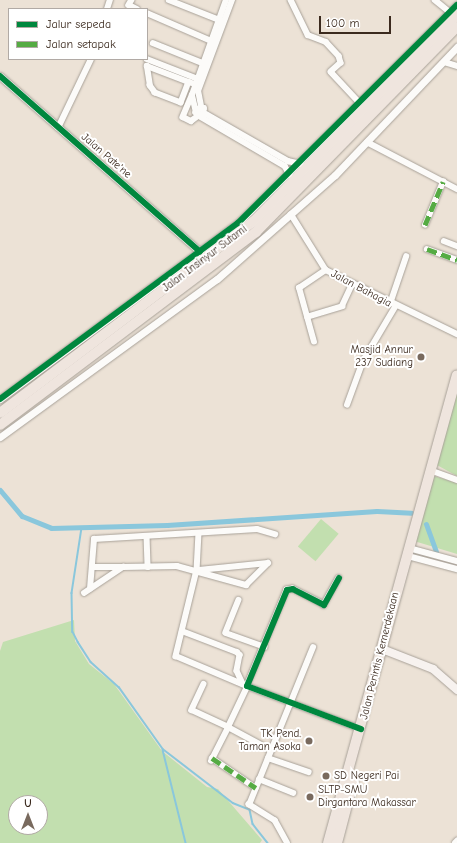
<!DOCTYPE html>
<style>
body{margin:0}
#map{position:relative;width:457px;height:843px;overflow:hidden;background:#ece2d6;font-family:"Comic Neue",sans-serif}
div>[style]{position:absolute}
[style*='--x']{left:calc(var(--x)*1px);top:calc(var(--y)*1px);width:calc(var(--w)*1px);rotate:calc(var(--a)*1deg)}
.green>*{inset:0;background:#c2dfaf;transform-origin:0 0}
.stream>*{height:1.5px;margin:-0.75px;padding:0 0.75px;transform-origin:0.75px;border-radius:0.75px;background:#8ac7dc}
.canal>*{height:5px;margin:-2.5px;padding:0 2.5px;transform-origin:2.5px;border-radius:2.5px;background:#8ac7dc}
.roads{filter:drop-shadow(0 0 1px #a8a198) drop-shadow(0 0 1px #a8a198)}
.minor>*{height:5.5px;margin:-2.75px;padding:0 2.75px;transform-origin:2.75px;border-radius:2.75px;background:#fcfbf9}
.tertiary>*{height:7px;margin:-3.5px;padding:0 3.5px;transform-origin:3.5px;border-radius:3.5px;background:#fcfbf9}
.secondary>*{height:8px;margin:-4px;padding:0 4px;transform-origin:4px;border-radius:4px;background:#f7f2ef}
.trunk>*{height:10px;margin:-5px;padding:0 5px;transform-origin:5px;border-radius:5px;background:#efe5de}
.motorway>*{height:10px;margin:-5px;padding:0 5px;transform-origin:5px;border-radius:5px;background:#efe5de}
.quiet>*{height:5px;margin-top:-2.5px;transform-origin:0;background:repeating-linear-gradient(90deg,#55ab43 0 10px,transparent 0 15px)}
.cycleway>*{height:6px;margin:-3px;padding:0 3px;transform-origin:3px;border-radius:3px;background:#00873e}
.dots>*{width:11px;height:11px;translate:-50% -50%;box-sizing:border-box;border:2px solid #fff;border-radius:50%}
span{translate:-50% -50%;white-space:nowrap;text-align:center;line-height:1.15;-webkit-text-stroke:4px #fff;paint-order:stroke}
.street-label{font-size:11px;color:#3b2a1e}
.poi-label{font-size:11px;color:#3b2a1e}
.right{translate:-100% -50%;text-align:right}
.left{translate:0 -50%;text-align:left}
.legend{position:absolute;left:8px;top:8px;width:140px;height:52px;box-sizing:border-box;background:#fff;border:1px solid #b1aaa5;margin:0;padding:5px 7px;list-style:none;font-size:12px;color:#3b2a1e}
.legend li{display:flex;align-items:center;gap:8px;height:20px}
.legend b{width:20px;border:1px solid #b1aaa5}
.north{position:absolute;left:8px;top:795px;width:40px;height:40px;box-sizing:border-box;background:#fff;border:1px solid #b1aaa5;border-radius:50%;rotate:0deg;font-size:11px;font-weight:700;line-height:16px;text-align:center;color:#3b2a1e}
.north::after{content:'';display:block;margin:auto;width:14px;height:18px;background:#796a5e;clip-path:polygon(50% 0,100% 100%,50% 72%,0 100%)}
.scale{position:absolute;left:319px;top:16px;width:72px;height:18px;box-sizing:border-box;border:2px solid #3b2a1e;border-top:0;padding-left:5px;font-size:12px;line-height:14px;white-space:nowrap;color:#3b2a1e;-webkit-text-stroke:3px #fff;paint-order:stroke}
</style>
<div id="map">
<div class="green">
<div style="clip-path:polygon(457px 389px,457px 476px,435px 464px)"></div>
<div style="clip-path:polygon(434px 476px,457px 483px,457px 554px,414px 541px)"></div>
<div style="left:321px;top:519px;width:23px;height:36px;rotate:40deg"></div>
<div style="clip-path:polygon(evenodd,74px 620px,75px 641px,89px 664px,114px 684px,162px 751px,207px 787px,218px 789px,262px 840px,260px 843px,0 843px,0 651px,3px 642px,74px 620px,16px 803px,40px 803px,40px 827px,16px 827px,16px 803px)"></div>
</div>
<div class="stream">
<div style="--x:82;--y:528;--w:66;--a:98.7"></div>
<div style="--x:72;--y:593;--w:39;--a:89"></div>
<div style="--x:73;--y:632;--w:11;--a:63"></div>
<div style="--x:78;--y:642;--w:24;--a:57"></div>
<div style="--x:91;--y:662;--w:38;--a:42"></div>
<div style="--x:119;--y:687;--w:76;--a:54.6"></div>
<div style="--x:163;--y:749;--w:88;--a:37.6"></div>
<div style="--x:233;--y:803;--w:18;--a:22"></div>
<div style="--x:250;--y:810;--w:14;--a:78"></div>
<div style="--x:253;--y:824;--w:24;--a:52"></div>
<div style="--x:163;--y:750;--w:96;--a:76.1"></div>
</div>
<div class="canal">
<div style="--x:0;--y:490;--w:34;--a:50"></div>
<div style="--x:22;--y:516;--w:31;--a:22"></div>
<div style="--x:51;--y:528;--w:116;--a:-1.5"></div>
<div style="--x:167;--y:525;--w:210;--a:-3.8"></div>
<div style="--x:377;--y:511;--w:34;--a:3"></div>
<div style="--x:426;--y:524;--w:29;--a:70"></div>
</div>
<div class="roads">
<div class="minor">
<div style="--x:132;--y:0;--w:6;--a:121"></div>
<div style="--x:129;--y:5;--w:9;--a:27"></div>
<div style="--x:169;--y:0;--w:57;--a:21.6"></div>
<div style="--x:291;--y:0;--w:39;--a:64"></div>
<div style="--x:308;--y:35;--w:19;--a:21"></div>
<div style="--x:326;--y:42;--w:19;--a:47"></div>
<div style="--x:339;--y:56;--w:7;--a:74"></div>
<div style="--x:341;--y:63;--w:13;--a:138"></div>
<div style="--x:331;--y:72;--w:41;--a:47"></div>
<div style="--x:435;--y:0;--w:19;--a:39"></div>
<div style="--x:107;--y:9;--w:9;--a:-72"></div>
<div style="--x:147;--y:13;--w:73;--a:23.4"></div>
<div style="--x:153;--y:43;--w:56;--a:22"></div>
<div style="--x:147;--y:59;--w:58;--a:21.3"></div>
<div style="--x:444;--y:62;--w:14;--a:17"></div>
<div style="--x:189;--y:82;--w:22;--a:111"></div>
<div style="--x:181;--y:103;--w:28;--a:-159"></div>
<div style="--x:155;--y:93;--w:9;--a:-126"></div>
<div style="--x:150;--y:86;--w:20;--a:-99"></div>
<div style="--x:147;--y:66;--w:45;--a:20.9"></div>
<div style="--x:189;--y:82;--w:6;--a:18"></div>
<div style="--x:192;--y:96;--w:23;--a:113"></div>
<div style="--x:183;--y:117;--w:9;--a:27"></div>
<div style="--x:191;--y:121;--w:9;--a:-36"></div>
<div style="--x:201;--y:106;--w:15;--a:-101"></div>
<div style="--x:198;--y:91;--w:97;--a:-69.5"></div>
<div style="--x:196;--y:109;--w:8;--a:-7"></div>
<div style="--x:204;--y:108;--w:8;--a:90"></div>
<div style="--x:204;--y:116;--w:9;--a:-159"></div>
<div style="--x:196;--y:113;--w:18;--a:-103"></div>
<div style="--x:192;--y:95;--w:101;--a:-70.3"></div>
<div style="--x:206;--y:114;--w:95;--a:29.8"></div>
<div style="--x:288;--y:161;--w:13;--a:13"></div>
<div style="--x:201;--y:117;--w:97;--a:30.3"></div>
<div style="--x:285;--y:166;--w:10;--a:61"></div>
<div style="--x:58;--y:128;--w:76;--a:-64.4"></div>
<div style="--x:367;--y:142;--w:102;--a:27.6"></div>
<div style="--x:291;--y:214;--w:66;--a:58"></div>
<div style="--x:326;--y:270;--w:146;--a:26"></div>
<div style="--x:425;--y:225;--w:47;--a:-67.3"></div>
<div style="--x:444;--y:241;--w:14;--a:21"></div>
<div style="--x:427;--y:249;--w:32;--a:20"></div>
<div style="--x:390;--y:304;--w:50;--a:-71.2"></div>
<div style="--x:307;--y:317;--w:37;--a:-17"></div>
<div style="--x:342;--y:306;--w:23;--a:-65"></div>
<div style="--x:314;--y:342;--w:56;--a:-105.5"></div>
<div style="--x:299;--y:288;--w:32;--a:-34"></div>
<div style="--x:347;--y:405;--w:47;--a:-70"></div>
<div style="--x:363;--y:361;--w:63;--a:-59.3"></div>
<div style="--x:430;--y:470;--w:29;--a:20"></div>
<div style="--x:199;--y:533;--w:37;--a:93"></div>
<div style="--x:197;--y:570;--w:89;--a:103.7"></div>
<div style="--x:176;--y:656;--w:77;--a:22.9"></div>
<div style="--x:147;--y:536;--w:31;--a:88"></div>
<div style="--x:409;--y:548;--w:50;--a:15.2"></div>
<div style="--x:408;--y:556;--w:51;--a:14.9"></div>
<div style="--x:92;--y:567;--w:31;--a:0"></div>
<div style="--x:199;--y:570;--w:69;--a:-5.8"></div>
<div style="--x:339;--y:578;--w:31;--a:119"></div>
<div style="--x:324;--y:605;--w:35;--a:-153"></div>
<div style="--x:293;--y:589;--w:6;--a:171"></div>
<div style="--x:287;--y:590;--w:104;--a:112.6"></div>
<div style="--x:247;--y:686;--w:122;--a:20.7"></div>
<div style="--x:90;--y:589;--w:50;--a:-85.4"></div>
<div style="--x:94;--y:539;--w:163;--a:-3.5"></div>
<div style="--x:257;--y:529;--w:19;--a:16"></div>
<div style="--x:84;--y:593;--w:47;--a:-33.7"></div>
<div style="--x:123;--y:567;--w:54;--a:-1.1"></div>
<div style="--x:177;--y:566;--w:72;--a:15.4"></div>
<div style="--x:246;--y:585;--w:31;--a:-45"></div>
<div style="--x:239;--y:600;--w:35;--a:112"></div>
<div style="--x:226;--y:633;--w:41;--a:19.7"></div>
<div style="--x:182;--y:631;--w:59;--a:20.9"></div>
<div style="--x:237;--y:652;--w:4;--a:45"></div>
<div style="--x:240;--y:655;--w:16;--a:101"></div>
<div style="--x:237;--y:671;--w:14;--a:65"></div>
<div style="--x:204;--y:684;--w:29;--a:115"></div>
<div style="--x:192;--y:710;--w:40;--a:25"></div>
<div style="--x:228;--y:727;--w:44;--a:-64.6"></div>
<div style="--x:212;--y:758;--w:53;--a:34.3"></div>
<div style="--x:268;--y:758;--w:43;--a:18.9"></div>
<div style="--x:211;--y:761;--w:38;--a:-63"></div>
<div style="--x:228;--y:727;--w:49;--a:28.1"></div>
<div style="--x:259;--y:779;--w:37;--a:22"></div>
<div style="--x:287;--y:843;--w:25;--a:-119"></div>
<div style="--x:275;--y:821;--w:31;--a:-148"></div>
<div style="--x:249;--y:805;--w:170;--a:-67.9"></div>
<div style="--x:455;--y:843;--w:3;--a:-45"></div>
</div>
<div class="tertiary">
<div style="--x:0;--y:76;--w:266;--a:41.3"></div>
<div style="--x:0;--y:399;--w:296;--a:-36.5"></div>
<div style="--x:238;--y:223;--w:309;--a:-44.9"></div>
<div style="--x:0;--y:437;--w:268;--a:-36.1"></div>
<div style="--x:217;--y:279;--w:157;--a:-41.4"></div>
<div style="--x:335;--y:175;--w:177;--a:-46.4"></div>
</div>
<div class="secondary">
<div style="--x:382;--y:649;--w:55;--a:21.4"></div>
<div style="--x:433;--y:669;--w:32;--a:41"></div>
</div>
<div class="trunk">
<div style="--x:328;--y:843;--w:485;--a:-74.6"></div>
<div style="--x:337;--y:843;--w:67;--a:-75.3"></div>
</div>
<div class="motorway">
<div style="--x:0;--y:413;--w:317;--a:-37.1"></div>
<div style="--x:253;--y:222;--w:291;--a:-45.4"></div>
<div style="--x:0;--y:425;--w:321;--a:-37"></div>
<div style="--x:256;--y:232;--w:287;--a:-45.6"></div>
</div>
</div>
<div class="quiet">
<div style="--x:425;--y:225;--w:47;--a:-67.3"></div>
<div style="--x:427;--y:249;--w:32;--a:20"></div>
<div style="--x:212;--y:758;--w:53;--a:34.3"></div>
</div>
<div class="cycleway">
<div style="--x:0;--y:76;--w:266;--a:41.3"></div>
<div style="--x:0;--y:399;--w:296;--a:-36.5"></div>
<div style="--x:238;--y:223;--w:309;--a:-44.9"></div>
<div style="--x:339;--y:578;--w:31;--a:119"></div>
<div style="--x:324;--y:605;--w:35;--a:-153"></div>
<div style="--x:293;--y:589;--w:6;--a:171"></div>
<div style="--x:287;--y:590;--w:104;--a:112.6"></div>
<div style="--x:247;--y:686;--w:122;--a:20.7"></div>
</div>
<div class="dots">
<div style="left:421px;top:357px;background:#796a5e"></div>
<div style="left:309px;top:741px;background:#796a5e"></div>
<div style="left:326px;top:776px;background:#796a5e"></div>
<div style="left:310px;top:797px;background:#796a5e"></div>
</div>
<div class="street-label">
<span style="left:106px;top:156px;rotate:41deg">Jalan Pate'ne</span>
<span style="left:205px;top:259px;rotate:-37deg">Jalan Insinyur Sutami</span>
<span style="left:361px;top:289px;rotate:28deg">Jalan Bahagia</span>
<span style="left:380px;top:656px;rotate:-76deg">Jalan Perintis Kemerdekaan</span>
</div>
<div class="poi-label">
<span class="right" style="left:413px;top:357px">Masjid Annur<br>237 Sudiang</span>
<span class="right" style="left:301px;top:741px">TK Pend.<br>Taman Asoka</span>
<span class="left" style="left:334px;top:776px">SD Negeri Pai</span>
<span class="left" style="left:318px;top:797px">SLTP-SMU<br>Dirgantara Makassar</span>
</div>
<ul class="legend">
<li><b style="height:5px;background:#00873e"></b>Jalur sepeda</li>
<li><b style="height:5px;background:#55ab43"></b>Jalan setapak</li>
</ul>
<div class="north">U</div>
<div class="scale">100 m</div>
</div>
